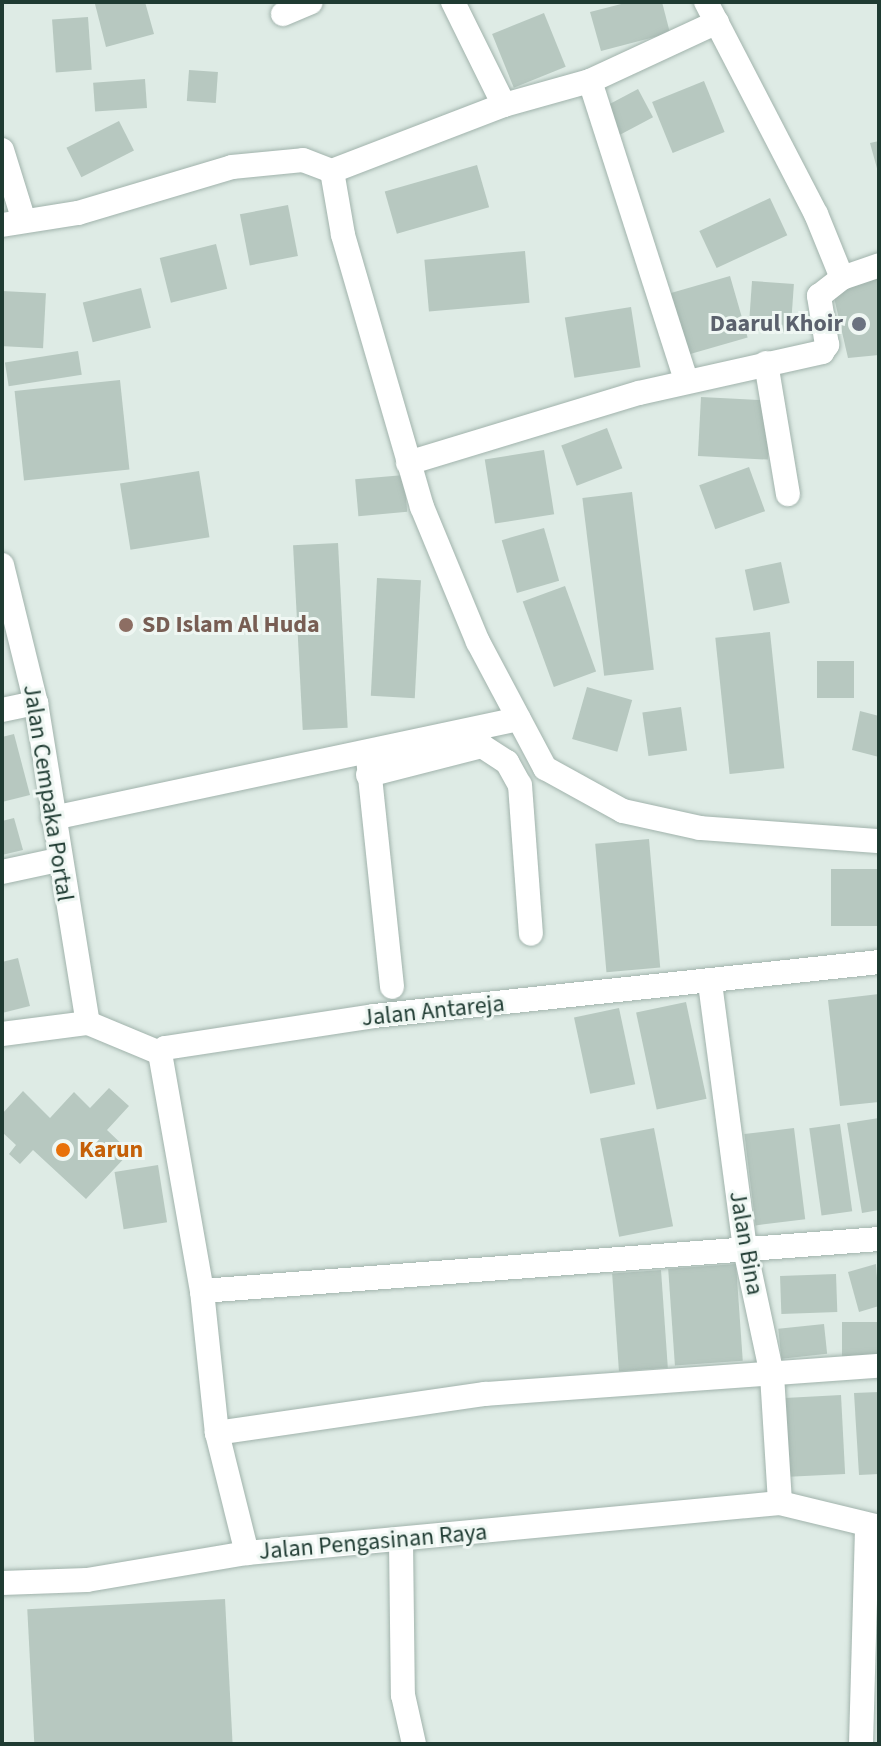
<!DOCTYPE html>
<style>
body{margin:0}
#map{position:relative;width:881px;height:1746px;overflow:hidden;background:#deebe5;font-family:"Source Sans 3",sans-serif}
div>[style]{position:absolute}
[style*='--x']{left:calc(var(--x)*1px);top:calc(var(--y)*1px);width:calc(var(--w)*1px);rotate:calc(var(--a)*1deg)}
.building>*{inset:0;background:#b7c8c0;transform-origin:0 0}
.roads{filter:drop-shadow(0 0 2px #a1b3ac) drop-shadow(0 0 2px #a1b3ac)}
.minor>*{height:24px;margin:-12px;padding:0 12px;transform-origin:12px;border-radius:12px;background:#fff}
.tertiary>*{height:24px;margin:-12px;padding:0 12px;transform-origin:12px;border-radius:12px;background:#fff}
.dots>*{width:22px;height:22px;translate:-50% -50%;box-sizing:border-box;border:4px solid #eff7f3;border-radius:50%}
span{translate:-50% -50%;white-space:nowrap;text-align:center;line-height:1.15;-webkit-text-stroke:6px #eff7f3;paint-order:stroke}
.worship-label{font-size:24px;color:#5b616d;font-weight:700}
.right{translate:-100% -50%;text-align:right}
.education-label{font-size:24px;color:#785e54;font-weight:700}
.left{translate:0 -50%;text-align:left}
.street-label{font-size:24px;color:#1f3b32}
.food-label{font-size:24px;color:#c56008;font-weight:700}
.frame{position:absolute;inset:0;border:4px solid #1f3b32;pointer-events:none}
</style>
<div id="map">
<div class="building">
<div style="clip-path:polygon(145px 2px,154px 34px,106px 47px,95px 4px)"></div>
<div style="clip-path:polygon(629px 2px,662px 2px,670px 33px,601px 51px,590px 12px)"></div>
<div style="left:544px;top:13px;width:58px;height:56px;rotate:68deg"></div>
<div style="left:88px;top:17px;width:53px;height:36px;rotate:86deg"></div>
<div style="left:189px;top:70px;width:29px;height:31px;rotate:4deg"></div>
<div style="left:145px;top:79px;width:29px;height:52px;rotate:86deg"></div>
<div style="left:704px;top:81px;width:55px;height:56px;rotate:68deg"></div>
<div style="left:638px;top:89px;width:32px;height:39px;rotate:62deg"></div>
<div style="left:119px;top:121px;width:33px;height:59px;rotate:63deg"></div>
<div style="clip-path:polygon(879px 141px,879px 172px,878px 172px,870px 143px)"></div>
<div style="left:477px;top:165px;width:44px;height:96px;rotate:74deg"></div>
<div style="left:770px;top:198px;width:41px;height:78px;rotate:65deg"></div>
<div style="left:288px;top:205px;width:52px;height:49px;rotate:79deg"></div>
<div style="left:216px;top:244px;width:46px;height:58px;rotate:76deg"></div>
<div style="left:525px;top:251px;width:52px;height:101px;rotate:85deg"></div>
<div style="left:730px;top:276px;width:64px;height:66px;rotate:74deg"></div>
<div style="clip-path:polygon(879px 278px,879px 355px,848px 358px,833px 293px)"></div>
<div style="left:752px;top:281px;width:42px;height:49px;rotate:4deg"></div>
<div style="left:141px;top:288px;width:41px;height:60px;rotate:76deg"></div>
<div style="left:2px;top:291px;width:44px;height:55px;rotate:3deg"></div>
<div style="left:631px;top:307px;width:61px;height:67px;rotate:81deg"></div>
<div style="left:78px;top:351px;width:24px;height:74px;rotate:81deg"></div>
<div style="left:120px;top:380px;width:90px;height:106px;rotate:84deg"></div>
<div style="left:701px;top:397px;width:70px;height:59px;rotate:3deg"></div>
<div style="left:607px;top:428px;width:43px;height:49px;rotate:69deg"></div>
<div style="left:544px;top:450px;width:65px;height:60px;rotate:81deg"></div>
<div style="left:749px;top:467px;width:47px;height:53px;rotate:70deg"></div>
<div style="left:199px;top:471px;width:67px;height:80px;rotate:81deg"></div>
<div style="left:404px;top:475px;width:37px;height:49px;rotate:85deg"></div>
<div style="left:632px;top:492px;width:179px;height:50px;rotate:83deg"></div>
<div style="left:544px;top:528px;width:55px;height:44px;rotate:74deg"></div>
<div style="left:338px;top:543px;width:185px;height:45px;rotate:87deg"></div>
<div style="left:781px;top:562px;width:42px;height:37px;rotate:78deg"></div>
<div style="left:377px;top:578px;width:44px;height:118px;rotate:3deg"></div>
<div style="left:565px;top:586px;width:91px;height:45px;rotate:70deg"></div>
<div style="left:770px;top:632px;width:137px;height:55px;rotate:84deg"></div>
<div style="left:817px;top:661px;width:37px;height:37px"></div>
<div style="left:587px;top:687px;width:47px;height:54px;rotate:16deg"></div>
<div style="left:681px;top:707px;width:44px;height:39px;rotate:82deg"></div>
<div style="clip-path:polygon(860px 711px,879px 716px,879px 757px,852px 750px)"></div>
<div style="clip-path:polygon(14px 734px,30px 795px,2px 802px,2px 737px)"></div>
<div style="clip-path:polygon(14px 818px,23px 850px,2px 855px,2px 821px)"></div>
<div style="left:649px;top:839px;width:129px;height:54px;rotate:85deg"></div>
<div style="left:879px;top:869px;width:57px;height:48px;rotate:90deg"></div>
<div style="clip-path:polygon(18px 958px,30px 1006px,2px 1013px,2px 962px)"></div>
<div style="clip-path:polygon(879px 994px,879px 1102px,840px 1106px,828px 1000px)"></div>
<div style="left:686px;top:1002px;width:99px;height:51px;rotate:78deg"></div>
<div style="left:619px;top:1008px;width:78px;height:46px;rotate:78deg"></div>
<div style="clip-path:polygon(109px 1088px,129px 1106px,107px 1130px,130px 1152px,86px 1199px,33px 1150px,20px 1164px,9px 1154px,16px 1145px,2px 1132px,2px 1114px,23px 1091px,50px 1118px,74px 1092px,90px 1108px)"></div>
<div style="clip-path:polygon(879px 1118px,879px 1210px,862px 1213px,847px 1123px)"></div>
<div style="left:840px;top:1124px;width:88px;height:31px;rotate:82deg"></div>
<div style="left:654px;top:1128px;width:100px;height:55px;rotate:79deg"></div>
<div style="left:794px;top:1128px;width:92px;height:50px;rotate:83deg"></div>
<div style="left:158px;top:1165px;width:58px;height:44px;rotate:81deg"></div>
<div style="left:736px;top:1264px;width:97px;height:68px;rotate:86deg"></div>
<div style="clip-path:polygon(876px 1264px,879px 1306px,859px 1312px,848px 1272px)"></div>
<div style="left:661px;top:1270px;width:98px;height:49px;rotate:86deg"></div>
<div style="left:836px;top:1274px;width:38px;height:56px;rotate:88deg"></div>
<div style="left:879px;top:1322px;width:39px;height:37px;rotate:90deg"></div>
<div style="left:824px;top:1324px;width:30px;height:46px;rotate:84deg"></div>
<div style="clip-path:polygon(879px 1392px,879px 1474px,859px 1475px,854px 1393px)"></div>
<div style="left:841px;top:1395px;width:79px;height:61px;rotate:87deg"></div>
<div style="left:225px;top:1599px;width:145px;height:198px;rotate:87deg"></div>
</div>
<div class="roads">
<div class="minor">
<div style="--x:453;--y:2;--w:115;--a:63.7"></div>
<div style="--x:706;--y:2;--w:239;--a:62.6"></div>
<div style="--x:816;--y:214;--w:69;--a:67.9"></div>
<div style="--x:283;--y:14;--w:30;--a:-23"></div>
<div style="--x:590;--y:81;--w:314;--a:72.2"></div>
<div style="--x:2;--y:150;--w:71;--a:72.8"></div>
<div style="--x:332;--y:171;--w:184;--a:-21"></div>
<div style="--x:504;--y:105;--w:89;--a:-15.6"></div>
<div style="--x:590;--y:81;--w:140;--a:-24.9"></div>
<div style="--x:2;--y:225;--w:77;--a:-9"></div>
<div style="--x:78;--y:213;--w:161;--a:-16.6"></div>
<div style="--x:232;--y:167;--w:71;--a:-5.6"></div>
<div style="--x:303;--y:160;--w:31;--a:21"></div>
<div style="--x:332;--y:171;--w:65;--a:80.2"></div>
<div style="--x:343;--y:235;--w:283;--a:73.8"></div>
<div style="--x:422;--y:507;--w:146;--a:67.5"></div>
<div style="--x:478;--y:642;--w:143;--a:62"></div>
<div style="--x:545;--y:768;--w:89;--a:28.9"></div>
<div style="--x:623;--y:811;--w:79;--a:12.4"></div>
<div style="--x:700;--y:828;--w:179;--a:4.2"></div>
<div style="--x:766;--y:363;--w:133;--a:80.5"></div>
<div style="--x:408;--y:463;--w:241;--a:-16.9"></div>
<div style="--x:639;--y:393;--w:188;--a:-12.6"></div>
<div style="--x:822;--y:352;--w:9;--a:-54"></div>
<div style="--x:827;--y:345;--w:50;--a:-99.3"></div>
<div style="--x:819;--y:296;--w:29;--a:-38"></div>
<div style="--x:842;--y:278;--w:39;--a:-19"></div>
<div style="--x:2;--y:565;--w:142;--a:76.2"></div>
<div style="--x:36;--y:703;--w:324;--a:80.8"></div>
<div style="--x:2;--y:710;--w:35;--a:-12"></div>
<div style="--x:368;--y:758;--w:230;--a:84"></div>
<div style="--x:368;--y:775;--w:118;--a:-14.3"></div>
<div style="--x:482;--y:746;--w:30;--a:33"></div>
<div style="--x:507;--y:762;--w:26;--a:61"></div>
<div style="--x:520;--y:785;--w:149;--a:85.8"></div>
<div style="--x:53;--y:818;--w:476;--a:-12"></div>
<div style="--x:2;--y:872;--w:57;--a:-12.1"></div>
<div style="--x:710;--y:983;--w:268;--a:82.5"></div>
<div style="--x:745;--y:1249;--w:129;--a:77.9"></div>
<div style="--x:772;--y:1375;--w:128;--a:86.4"></div>
<div style="--x:160;--y:1053;--w:7;--a:-45"></div>
<div style="--x:165;--y:1048;--w:211;--a:-8.7"></div>
<div style="--x:374;--y:1016;--w:508;--a:-6.1"></div>
<div style="--x:202;--y:1291;--w:679;--a:-4.39"></div>
<div style="--x:217;--y:1433;--w:271;--a:-8.3"></div>
<div style="--x:485;--y:1394;--w:395;--a:-4.1"></div>
<div style="--x:401;--y:1541;--w:154;--a:89.3"></div>
<div style="--x:403;--y:1695;--w:50;--a:77.3"></div>
<div style="--x:2;--y:1583;--w:85;--a:-2"></div>
<div style="--x:87;--y:1580;--w:162;--a:-9.6"></div>
<div style="--x:861;--y:1744;--w:218;--a:-88.4"></div>
</div>
<div class="tertiary">
<div style="--x:2;--y:1034;--w:87;--a:-7.3"></div>
<div style="--x:88;--y:1023;--w:78;--a:22.6"></div>
<div style="--x:160;--y:1053;--w:242;--a:80"></div>
<div style="--x:202;--y:1291;--w:143;--a:84"></div>
<div style="--x:217;--y:1433;--w:124;--a:76"></div>
<div style="--x:247;--y:1553;--w:535;--a:-5.36"></div>
<div style="--x:780;--y:1503;--w:102;--a:13.6"></div>
</div>
</div>
<div class="dots">
<div style="left:859px;top:324px;background:#6b7280"></div>
<div style="left:126px;top:625px;background:#8d6e63"></div>
<div style="left:63px;top:1150px;background:#e8710a"></div>
</div>
<div class="worship-label">
<span class="right" style="left:843px;top:324px">Daarul Khoir</span>
</div>
<div class="education-label">
<span class="left" style="left:142px;top:625px">SD Islam Al Huda</span>
</div>
<div class="street-label">
<span style="left:48px;top:793px;rotate:81deg">Jalan Cempaka Portal</span>
<span style="left:433px;top:1011px;rotate:-6deg">Jalan Antareja</span>
<span style="left:746px;top:1243px;rotate:80deg">Jalan Bina</span>
<span style="left:373px;top:1542px;rotate:-5deg">Jalan Pengasinan Raya</span>
</div>
<div class="food-label">
<span class="left" style="left:79px;top:1150px">Karun</span>
</div>
<div class="frame"></div>
</div>
